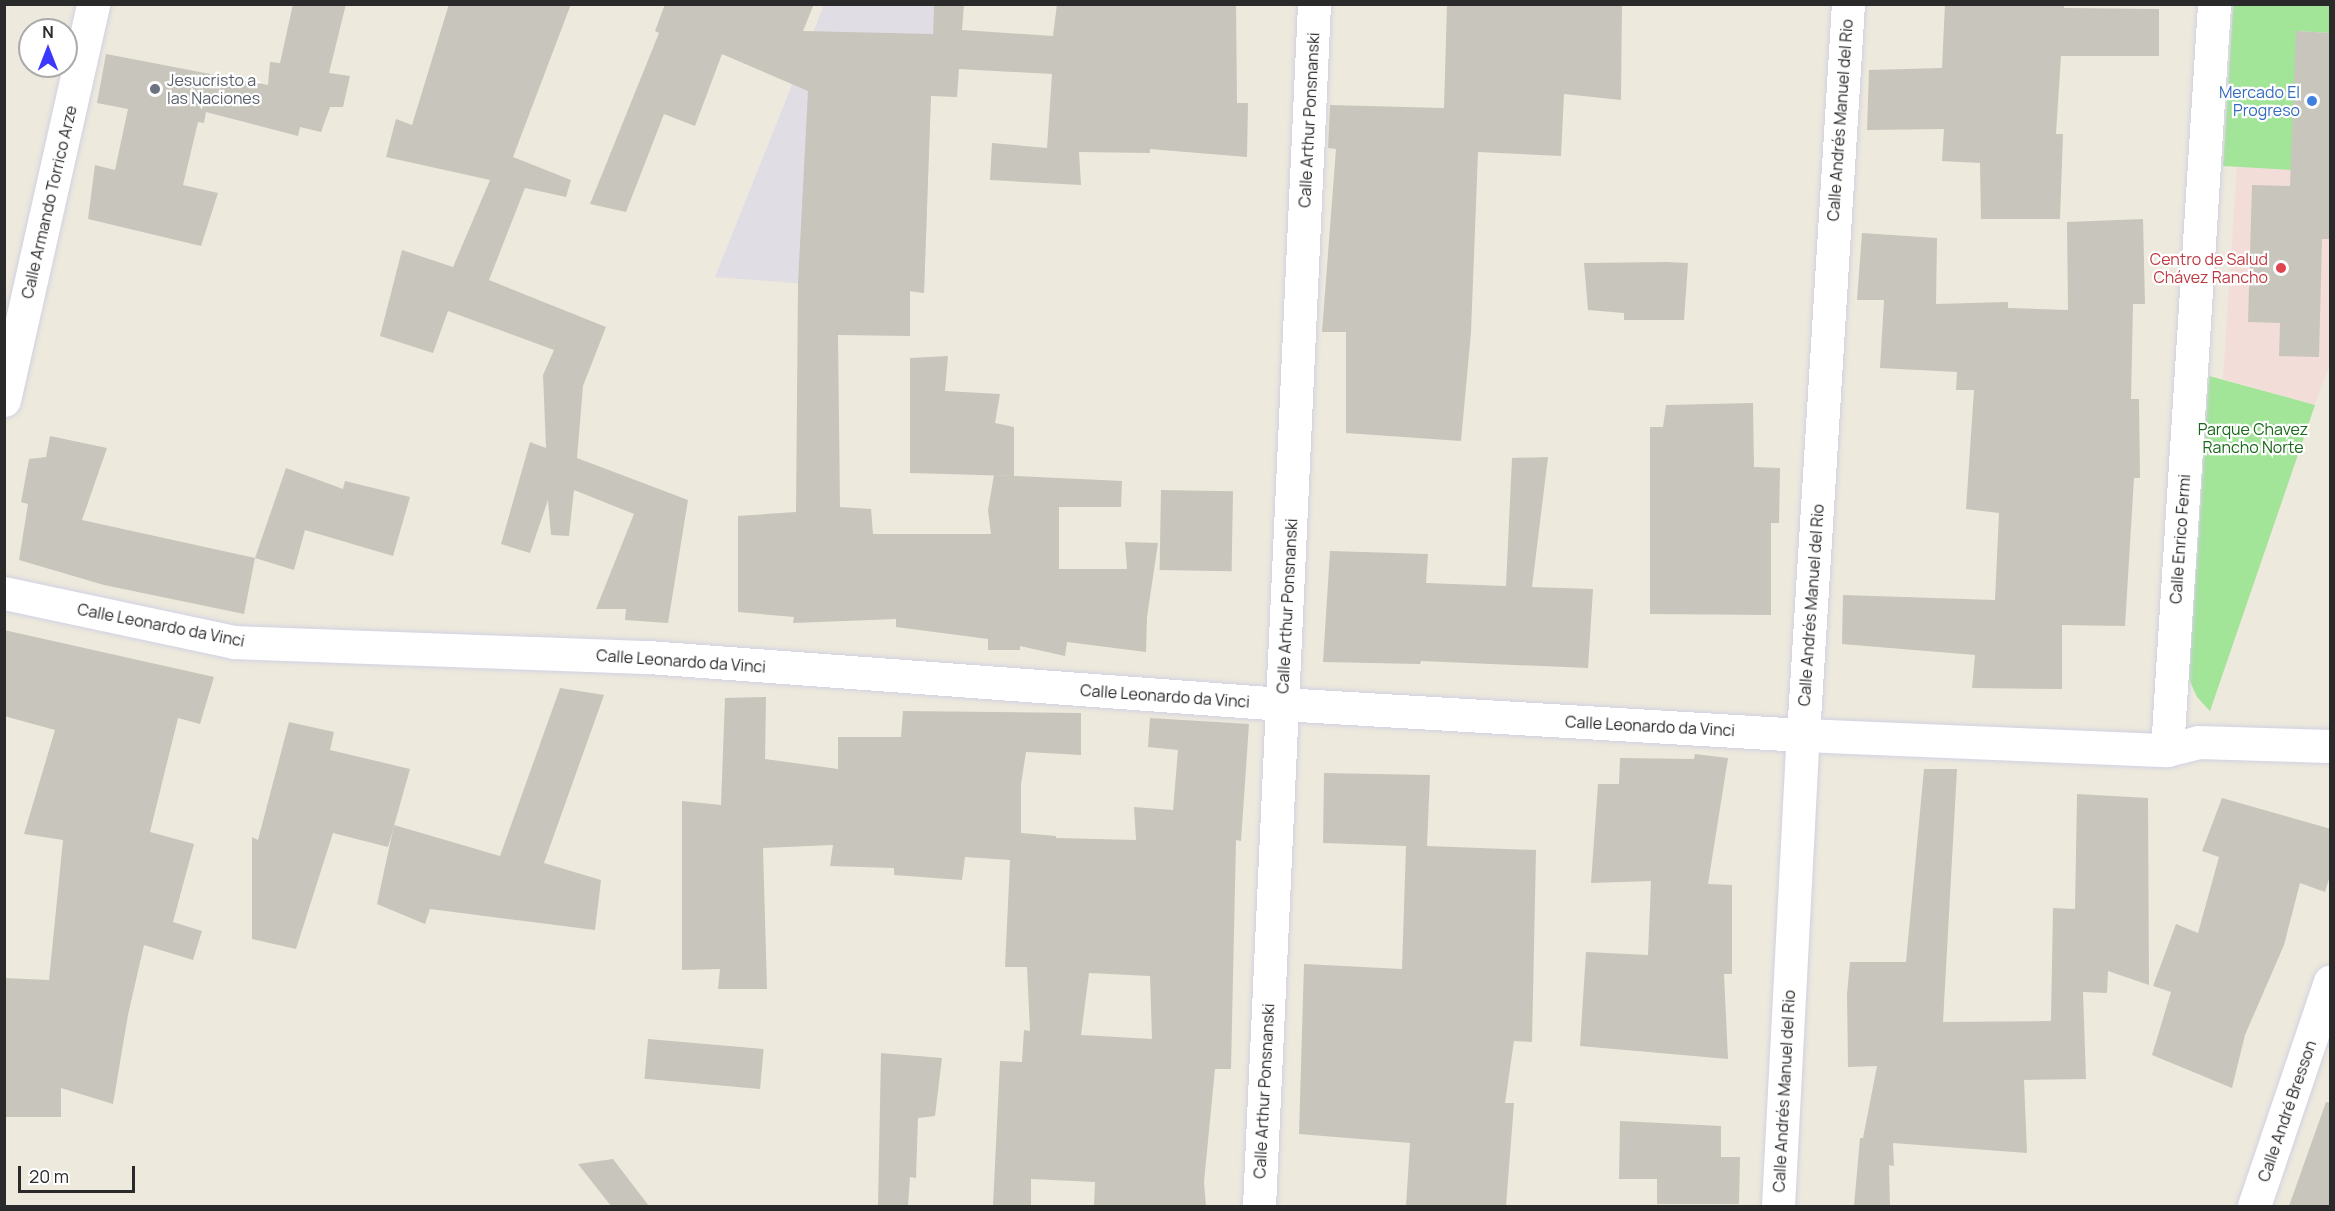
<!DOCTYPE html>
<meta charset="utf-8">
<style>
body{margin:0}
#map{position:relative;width:2335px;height:1211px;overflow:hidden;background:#ede9dc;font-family:Manrope,sans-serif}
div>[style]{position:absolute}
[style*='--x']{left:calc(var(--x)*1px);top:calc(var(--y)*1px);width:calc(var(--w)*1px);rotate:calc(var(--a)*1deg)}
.industrial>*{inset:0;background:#e1dde5}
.medical>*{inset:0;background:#f3ddd9}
.green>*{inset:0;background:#a2e498}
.building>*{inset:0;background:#c8c5bc;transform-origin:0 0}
.roads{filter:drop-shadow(0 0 2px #d1d1e3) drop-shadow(0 0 2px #d1d1e3)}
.minor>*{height:33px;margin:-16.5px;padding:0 16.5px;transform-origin:16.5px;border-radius:16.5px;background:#fff}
.dots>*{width:16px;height:16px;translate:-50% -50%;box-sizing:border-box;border:3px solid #fff;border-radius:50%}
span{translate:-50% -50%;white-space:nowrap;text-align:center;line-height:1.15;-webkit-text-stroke:4.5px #fff;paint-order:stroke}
.worship-label{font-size:16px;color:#5b616d}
.left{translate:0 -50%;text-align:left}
.shop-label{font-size:16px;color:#366cbe}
.right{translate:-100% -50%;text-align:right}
.street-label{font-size:16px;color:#2a2a2a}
.health-label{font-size:16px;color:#be3a42}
.park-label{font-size:16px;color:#196919}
.frame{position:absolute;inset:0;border:6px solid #2a2a2a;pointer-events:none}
.north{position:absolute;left:18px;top:18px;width:60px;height:60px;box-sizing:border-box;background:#fff;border:2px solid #aaa;border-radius:50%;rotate:0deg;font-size:16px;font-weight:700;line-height:24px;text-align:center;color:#2a2a2a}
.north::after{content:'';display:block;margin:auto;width:21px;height:27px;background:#3c39fc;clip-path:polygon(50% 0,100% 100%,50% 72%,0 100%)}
.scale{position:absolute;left:18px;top:1166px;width:117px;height:27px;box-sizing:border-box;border:3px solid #2a2a2a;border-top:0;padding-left:8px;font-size:18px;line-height:21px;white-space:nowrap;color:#2a2a2a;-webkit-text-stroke:4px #fff;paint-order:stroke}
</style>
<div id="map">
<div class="industrial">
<div style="clip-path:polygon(824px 5px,934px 5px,924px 293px,715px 277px)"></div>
</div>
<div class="medical">
<div style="clip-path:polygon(2237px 167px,2330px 172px,2330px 364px,2315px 405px,2223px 379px)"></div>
</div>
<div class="green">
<div style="clip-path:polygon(2233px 5px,2330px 5px,2330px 33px,2297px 31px,2291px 170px,2223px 166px)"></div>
<div style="clip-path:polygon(2209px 376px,2315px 405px,2210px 711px,2197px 697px,2189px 679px)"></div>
</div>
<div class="building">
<div style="clip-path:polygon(293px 4px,346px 4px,329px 73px,350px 76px,343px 107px,330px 107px,321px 132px,300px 127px,298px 136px,206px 112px,204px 123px,198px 122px,183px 185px,218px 193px,201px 246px,88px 219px,95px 165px,115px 170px,128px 109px,97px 103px,106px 54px,268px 85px,270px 62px,280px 63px)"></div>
<div style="clip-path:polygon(449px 4px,571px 4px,513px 157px,571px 180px,566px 197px,525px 188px,489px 280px,606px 327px,583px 386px,577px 458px,688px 500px,668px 623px,625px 620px,626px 609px,596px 609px,634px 514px,574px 490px,569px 536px,551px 535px,548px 500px,530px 553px,501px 544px,530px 442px,546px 448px,543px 375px,554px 350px,448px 311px,433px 353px,380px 336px,402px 250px,453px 267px,490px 180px,386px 157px,396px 119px,412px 125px)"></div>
<div style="clip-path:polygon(665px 4px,814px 4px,803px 31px,933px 34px,934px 4px,964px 4px,962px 30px,1053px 36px,1057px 4px,1236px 4px,1237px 103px,1248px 103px,1247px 157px,1150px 149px,1150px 153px,1079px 152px,1081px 185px,990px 180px,992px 143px,1047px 148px,1052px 74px,959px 69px,957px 97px,931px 96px,924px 293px,910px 291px,910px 336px,838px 335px,840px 507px,871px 509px,873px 534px,991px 534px,988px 510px,994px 475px,1122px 481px,1121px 507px,1059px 507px,1059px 569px,1127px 569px,1125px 542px,1158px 543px,1147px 617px,1146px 652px,1067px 642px,1065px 656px,1020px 646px,1020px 650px,988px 650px,988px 639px,896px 627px,896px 619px,793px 623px,794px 617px,738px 612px,738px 516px,796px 512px,798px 283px,808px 91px,722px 54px,695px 126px,664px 114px,626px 212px,590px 204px,659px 33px,655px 31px)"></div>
<div style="clip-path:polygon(1447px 4px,1622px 4px,1621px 100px,1564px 94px,1561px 156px,1478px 152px,1471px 332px,1461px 441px,1346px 433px,1346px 332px,1322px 332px,1336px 149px,1328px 148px,1330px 105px,1444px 108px)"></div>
<div style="clip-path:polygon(1945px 4px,2064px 4px,2064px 8px,2159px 9px,2159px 56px,2061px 56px,2056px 134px,2063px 134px,2060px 219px,1981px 219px,1980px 163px,1942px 161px,1944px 129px,1867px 130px,1869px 70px,1942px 68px)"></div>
<div style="clip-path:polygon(2296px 31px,2331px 33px,2331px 239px,2322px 239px,2319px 357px,2279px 356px,2280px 323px,2248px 322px,2252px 185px,2290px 186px)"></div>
<div style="clip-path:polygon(2143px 219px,2145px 304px,2133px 304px,2131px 399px,2139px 399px,2140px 478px,2134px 478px,2125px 626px,2062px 625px,2062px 689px,1972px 688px,1975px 655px,1842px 644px,1843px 595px,1995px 600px,1999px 513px,1966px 509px,1974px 390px,1956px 390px,1957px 372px,1880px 368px,1884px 300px,1857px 300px,1862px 233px,1937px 238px,1936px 304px,2008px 302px,2008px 308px,2068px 310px,2067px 222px)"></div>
<div style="clip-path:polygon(1667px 262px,1688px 263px,1684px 320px,1624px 320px,1624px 313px,1588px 310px,1584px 263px)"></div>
<div style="clip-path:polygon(948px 356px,945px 391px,1000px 394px,995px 423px,1014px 427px,1014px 476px,910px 473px,910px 358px)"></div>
<div style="clip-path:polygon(1753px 403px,1754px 467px,1780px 468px,1779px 523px,1771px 523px,1771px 615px,1650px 614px,1650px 427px,1663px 427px,1666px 405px)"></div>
<div style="clip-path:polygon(50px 436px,107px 448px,82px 520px,255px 558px,244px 614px,104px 585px,19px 560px,28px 504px,21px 502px,29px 459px,46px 457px)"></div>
<div style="clip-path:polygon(1548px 457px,1532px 587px,1593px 589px,1588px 668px,1421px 661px,1420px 664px,1323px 662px,1330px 551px,1428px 554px,1426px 583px,1506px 586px,1512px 458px)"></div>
<div style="clip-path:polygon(286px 468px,343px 489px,345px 481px,410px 497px,393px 556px,305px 530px,294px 570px,255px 558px)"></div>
<div style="left:1161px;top:490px;width:72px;height:80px;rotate:1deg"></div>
<div style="clip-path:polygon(4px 630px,214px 677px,200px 724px,178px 718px,150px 832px,194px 844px,173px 922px,202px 931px,193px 960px,144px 945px,128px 1015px,113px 1104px,61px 1088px,61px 1117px,4px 1117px,4px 978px,49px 980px,63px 840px,24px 834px,55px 730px,4px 716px)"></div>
<div style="clip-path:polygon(560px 688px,604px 695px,544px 863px,601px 880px,595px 930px,430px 909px,425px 924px,377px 904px,394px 825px,500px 856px)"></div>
<div style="clip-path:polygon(evenodd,766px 697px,765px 759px,838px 769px,838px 737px,901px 737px,903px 711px,1081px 713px,1081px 755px,1026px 752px,1021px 784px,1021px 833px,1056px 836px,1056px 838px,1136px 840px,1134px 807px,1173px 810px,1178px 750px,1148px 747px,1150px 718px,1249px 724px,1241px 841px,1236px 840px,1231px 1069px,1215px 1069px,1204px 1182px,1206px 1206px,1094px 1206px,1095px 1182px,1031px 1179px,1031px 1206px,993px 1206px,1000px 1061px,1022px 1062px,1024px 1030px,1030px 1031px,1027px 967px,1005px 967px,1010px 860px,965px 857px,962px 880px,894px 875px,894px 868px,830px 866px,833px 845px,763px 848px,767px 989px,718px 989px,720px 969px,682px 970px,682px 801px,721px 805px,725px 698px,766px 697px,1089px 973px,1150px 976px,1152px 1039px,1081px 1035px,1089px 973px)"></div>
<div style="clip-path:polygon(289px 722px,334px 732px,330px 750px,410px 769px,388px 847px,333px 833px,296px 949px,252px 939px,252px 837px,258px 840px)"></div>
<div style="clip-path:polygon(1695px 754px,1728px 758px,1708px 884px,1732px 885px,1732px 974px,1724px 974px,1728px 1059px,1580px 1046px,1586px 952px,1648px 955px,1651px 881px,1591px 883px,1598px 784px,1619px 784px,1620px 758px,1694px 759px)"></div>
<div style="clip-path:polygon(1924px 769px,1957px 769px,1943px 1022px,2051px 1021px,2053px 908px,2075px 909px,2077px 794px,2148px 798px,2149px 985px,2108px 971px,2107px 993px,2083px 992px,2086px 1079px,2024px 1080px,2027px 1153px,1893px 1143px,1894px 1166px,1889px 1165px,1890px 1206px,1854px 1206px,1860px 1138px,1863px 1138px,1877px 1066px,1848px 1067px,1847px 994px,1850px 962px,1906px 962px)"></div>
<div style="clip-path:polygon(1324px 773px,1430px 775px,1427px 846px,1536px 850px,1532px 1042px,1514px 1041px,1505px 1103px,1514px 1103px,1506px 1206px,1406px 1206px,1410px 1143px,1299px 1134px,1304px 964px,1402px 969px,1406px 846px,1323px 843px)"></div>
<div style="clip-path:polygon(2222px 798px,2331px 829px,2331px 872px,2325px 892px,2300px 883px,2284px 945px,2245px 1035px,2232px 1088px,2152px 1055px,2171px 992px,2153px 986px,2176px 924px,2198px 933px,2219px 857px,2202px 851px)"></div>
<div style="left:648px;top:1039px;width:116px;height:40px;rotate:5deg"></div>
<div style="clip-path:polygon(881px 1053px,942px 1058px,935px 1116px,918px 1118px,916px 1178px,910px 1177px,908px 1206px,878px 1206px)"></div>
<div style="clip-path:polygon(2326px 1102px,2331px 1103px,2331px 1206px,2289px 1206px)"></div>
<div style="clip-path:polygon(1620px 1121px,1721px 1126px,1721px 1157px,1740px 1157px,1739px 1204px,1657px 1204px,1657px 1179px,1619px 1179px)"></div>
<div style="clip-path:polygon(613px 1159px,649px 1206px,611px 1206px,578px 1164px)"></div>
</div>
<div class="roads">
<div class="minor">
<div style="--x:4;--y:400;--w:406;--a:-77.3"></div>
<div style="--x:4;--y:593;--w:235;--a:12"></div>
<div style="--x:234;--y:642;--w:414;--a:2.1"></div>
<div style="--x:648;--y:657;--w:636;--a:4.24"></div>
<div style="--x:1282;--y:704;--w:522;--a:3.41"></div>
<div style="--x:1803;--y:735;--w:364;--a:2.4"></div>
<div style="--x:2167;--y:750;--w:32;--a:-14"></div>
<div style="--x:2198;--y:742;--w:132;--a:1.7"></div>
<div style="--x:2167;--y:750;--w:747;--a:-86.39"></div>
<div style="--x:1259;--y:1206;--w:1203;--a:-87.38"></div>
<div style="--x:1778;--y:1206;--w:472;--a:-87"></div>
<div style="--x:1803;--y:735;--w:732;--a:-86.48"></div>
<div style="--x:2254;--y:1206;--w:237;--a:-71.3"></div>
</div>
</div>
<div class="dots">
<div style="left:155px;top:89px;background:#6b7280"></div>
<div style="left:2312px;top:101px;background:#3f7fe0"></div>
<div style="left:2281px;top:268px;background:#e0444e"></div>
</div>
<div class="worship-label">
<span class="left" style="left:167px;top:89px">Jesucristo a<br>las Naciones</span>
</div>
<div class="shop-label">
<span class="right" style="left:2300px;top:101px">Mercado El<br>Progreso</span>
</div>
<div class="street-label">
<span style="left:1309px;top:120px;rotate:-87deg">Calle Arthur Ponsnanski</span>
<span style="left:1840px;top:120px;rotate:-86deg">Calle Andrés Manuel del Rio</span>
<span style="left:49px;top:202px;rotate:-77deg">Calle Armando Torrico Arze</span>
<span style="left:2180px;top:539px;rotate:-86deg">Calle Enrico Fermi</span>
<span style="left:1811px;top:605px;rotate:-86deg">Calle Andrés Manuel del Rio</span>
<span style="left:1287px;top:606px;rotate:-87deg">Calle Arthur Ponsnanski</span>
<span style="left:161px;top:625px;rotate:11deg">Calle Leonardo da Vinci</span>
<span style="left:681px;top:661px;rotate:4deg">Calle Leonardo da Vinci</span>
<span style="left:1165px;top:696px;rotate:4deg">Calle Leonardo da Vinci</span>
<span style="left:1650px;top:726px;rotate:3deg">Calle Leonardo da Vinci</span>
<span style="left:1264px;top:1091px;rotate:-87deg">Calle Arthur Ponsnanski</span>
<span style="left:1784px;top:1091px;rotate:-87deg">Calle Andrés Manuel del Rio</span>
<span style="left:2287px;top:1111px;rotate:-71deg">Calle André Bresson</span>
</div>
<div class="health-label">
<span class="right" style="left:2268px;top:268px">Centro de Salud<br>Chávez Rancho</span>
</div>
<div class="park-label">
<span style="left:2253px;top:438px">Parque Chavez<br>Rancho Norte</span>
</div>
<div class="frame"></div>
<div class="north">N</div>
<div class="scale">20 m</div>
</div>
